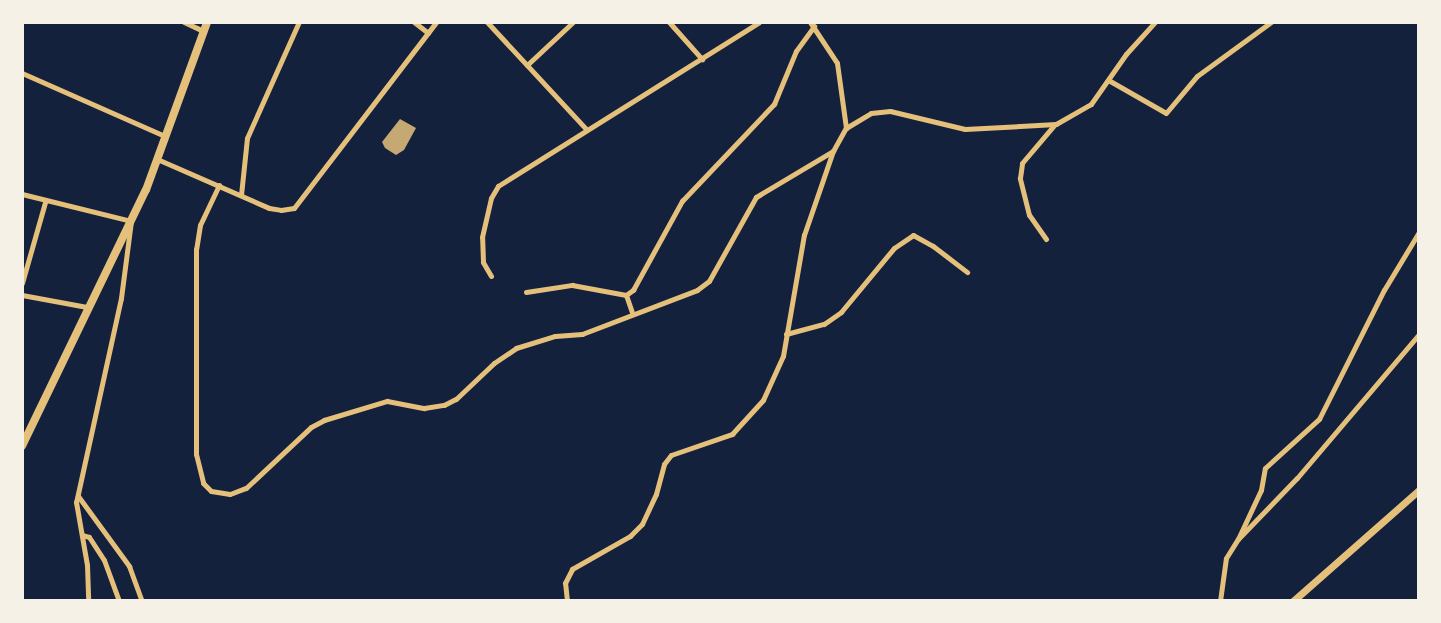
<!DOCTYPE html>
<style>
body{margin:0}
#map{position:relative;width:1441px;height:623px;overflow:hidden;background:#14213d;font-family:Bitter,serif}
div>[style]{position:absolute}
[style*='--x']{left:calc(var(--x)*1px);top:calc(var(--y)*1px);width:calc(var(--w)*1px);rotate:calc(var(--a)*1deg)}
.building>*{inset:0;background:#c6a872}
.minor>*{height:5px;margin:-2.5px;padding:0 2.5px;transform-origin:2.5px;border-radius:2.5px;background:#e5c07b}
.secondary>*{height:7px;margin:-3.5px;padding:0 3.5px;transform-origin:3.5px;border-radius:3.5px;background:#e5c07b}
.primary>*{height:8px;margin:-4px;padding:0 4px;transform-origin:4px;border-radius:4px;background:#e5c07b}
span{translate:-50% -50%;white-space:nowrap;text-align:center;line-height:1.15;-webkit-text-stroke:7px #f6f1e7;paint-order:stroke}
.frame{position:absolute;inset:0;border:24px solid #f6f1e7;pointer-events:none}
</style>
<div id="map">
<div class="building">
<div style="clip-path:polygon(400px 119px,416px 128px,404px 150px,396px 155px,385px 148px,382px 142px)"></div>
</div>
<div class="minor">
<div style="--x:184;--y:22;--w:21;--a:25"></div>
<div style="--x:414;--y:22;--w:18;--a:38"></div>
<div style="--x:487;--y:22;--w:146;--a:47.2"></div>
<div style="--x:669;--y:22;--w:50;--a:48.3"></div>
<div style="--x:810;--y:22;--w:49;--a:56.6"></div>
<div style="--x:837;--y:63;--w:66;--a:82.1"></div>
<div style="--x:527;--y:65;--w:63;--a:-43.1"></div>
<div style="--x:22;--y:73;--w:156;--a:23.8"></div>
<div style="--x:1110;--y:81;--w:64;--a:29.7"></div>
<div style="--x:1166;--y:113;--w:48;--a:-50"></div>
<div style="--x:1197;--y:76;--w:92;--a:-36.1"></div>
<div style="--x:157;--y:159;--w:122;--a:23.6"></div>
<div style="--x:269;--y:208;--w:12;--a:9"></div>
<div style="--x:281;--y:210;--w:13;--a:-9"></div>
<div style="--x:294;--y:208;--w:234;--a:-52.6"></div>
<div style="--x:219;--y:185;--w:44;--a:115.4"></div>
<div style="--x:200;--y:225;--w:24;--a:99"></div>
<div style="--x:196;--y:249;--w:205;--a:90"></div>
<div style="--x:196;--y:454;--w:30;--a:76"></div>
<div style="--x:203;--y:483;--w:11;--a:45"></div>
<div style="--x:211;--y:491;--w:19;--a:9"></div>
<div style="--x:230;--y:494;--w:17;--a:-21"></div>
<div style="--x:246;--y:488;--w:89;--a:-43.2"></div>
<div style="--x:311;--y:427;--w:15;--a:-28"></div>
<div style="--x:324;--y:420;--w:66;--a:-16.8"></div>
<div style="--x:387;--y:401;--w:38;--a:11"></div>
<div style="--x:424;--y:408;--w:20;--a:-9"></div>
<div style="--x:444;--y:405;--w:13;--a:-27"></div>
<div style="--x:456;--y:399;--w:52;--a:-43.5"></div>
<div style="--x:494;--y:363;--w:27;--a:-34"></div>
<div style="--x:516;--y:348;--w:41;--a:-17.1"></div>
<div style="--x:555;--y:336;--w:27;--a:-4"></div>
<div style="--x:582;--y:334;--w:123;--a:-20.9"></div>
<div style="--x:697;--y:290;--w:15;--a:-37"></div>
<div style="--x:709;--y:281;--w:96;--a:-60.8"></div>
<div style="--x:756;--y:197;--w:90;--a:-30.9"></div>
<div style="--x:22;--y:194;--w:112;--a:13.9"></div>
<div style="--x:131;--y:221;--w:78;--a:97.4"></div>
<div style="--x:121;--y:298;--w:209;--a:102.4"></div>
<div style="--x:76;--y:502;--w:64;--a:80.1"></div>
<div style="--x:87;--y:565;--w:36;--a:88"></div>
<div style="--x:241;--y:195;--w:57;--a:-84"></div>
<div style="--x:247;--y:138;--w:127;--a:-65.9"></div>
<div style="--x:1046;--y:239;--w:29;--a:-125"></div>
<div style="--x:1029;--y:215;--w:38;--a:-104"></div>
<div style="--x:1020;--y:178;--w:15;--a:-82"></div>
<div style="--x:1022;--y:163;--w:51;--a:-49.8"></div>
<div style="--x:491;--y:276;--w:16;--a:-120"></div>
<div style="--x:483;--y:262;--w:25;--a:-92"></div>
<div style="--x:482;--y:237;--w:40;--a:-77"></div>
<div style="--x:491;--y:198;--w:14;--a:-60"></div>
<div style="--x:498;--y:186;--w:308;--a:-32.1"></div>
<div style="--x:22;--y:283;--w:84;--a:-74.1"></div>
<div style="--x:526;--y:292;--w:47;--a:-8.7"></div>
<div style="--x:572;--y:285;--w:55;--a:10.5"></div>
<div style="--x:626;--y:295;--w:9;--a:-36"></div>
<div style="--x:633;--y:290;--w:102;--a:-61.2"></div>
<div style="--x:682;--y:201;--w:134;--a:-46.5"></div>
<div style="--x:774;--y:104;--w:57;--a:-67.5"></div>
<div style="--x:796;--y:51;--w:31;--a:-54"></div>
<div style="--x:22;--y:295;--w:66;--a:10.5"></div>
<div style="--x:626;--y:295;--w:18;--a:71"></div>
<div style="--x:786;--y:334;--w:39;--a:-15"></div>
<div style="--x:824;--y:324;--w:21;--a:-35"></div>
<div style="--x:841;--y:312;--w:83;--a:-50.4"></div>
<div style="--x:894;--y:248;--w:23;--a:-34"></div>
<div style="--x:913;--y:235;--w:23;--a:29"></div>
<div style="--x:933;--y:246;--w:43;--a:37.4"></div>
<div style="--x:78;--y:496;--w:87;--a:53.9"></div>
<div style="--x:129;--y:566;--w:37;--a:70"></div>
<div style="--x:82;--y:535;--w:7;--a:16"></div>
<div style="--x:89;--y:537;--w:27;--a:57"></div>
<div style="--x:104;--y:560;--w:44;--a:69.9"></div>
<div style="--x:1238;--y:539;--w:54;--a:-64.9"></div>
<div style="--x:1261;--y:490;--w:22;--a:-80"></div>
<div style="--x:1265;--y:468;--w:73;--a:-42.2"></div>
<div style="--x:1319;--y:419;--w:144;--a:-63.3"></div>
<div style="--x:1384;--y:290;--w:68;--a:-58.9"></div>
<div style="--x:567;--y:601;--w:18;--a:-96"></div>
<div style="--x:565;--y:583;--w:16;--a:-63"></div>
<div style="--x:572;--y:569;--w:67;--a:-29.6"></div>
<div style="--x:630;--y:536;--w:17;--a:-45"></div>
<div style="--x:642;--y:524;--w:33;--a:-65"></div>
<div style="--x:656;--y:494;--w:31;--a:-75"></div>
<div style="--x:664;--y:464;--w:11;--a:-52"></div>
<div style="--x:671;--y:455;--w:65;--a:-19"></div>
<div style="--x:732;--y:434;--w:46;--a:-47.6"></div>
<div style="--x:763;--y:400;--w:48;--a:-65.6"></div>
<div style="--x:783;--y:356;--w:123;--a:-80.2"></div>
<div style="--x:804;--y:235;--w:89;--a:-71"></div>
<div style="--x:833;--y:151;--w:26;--a:-61"></div>
<div style="--x:846;--y:128;--w:29;--a:-31"></div>
<div style="--x:871;--y:113;--w:19;--a:-6"></div>
<div style="--x:890;--y:111;--w:77;--a:13.5"></div>
<div style="--x:965;--y:129;--w:91;--a:-3.1"></div>
<div style="--x:1056;--y:124;--w:40;--a:-29.7"></div>
<div style="--x:1091;--y:104;--w:61;--a:-55"></div>
<div style="--x:1126;--y:54;--w:43;--a:-47.8"></div>
<div style="--x:1220;--y:601;--w:43;--a:-82.1"></div>
<div style="--x:1226;--y:558;--w:22;--a:-58"></div>
<div style="--x:1238;--y:539;--w:85;--a:-46"></div>
<div style="--x:1297;--y:478;--w:189;--a:-49.7"></div>
</div>
<div class="secondary">
<div style="--x:1293;--y:601;--w:168;--a:-41.4"></div>
</div>
<div class="primary">
<div style="--x:22;--y:446;--w:284;--a:-64.2"></div>
<div style="--x:146;--y:190;--w:179;--a:-70"></div>
</div>
<div class="frame"></div>
</div>
